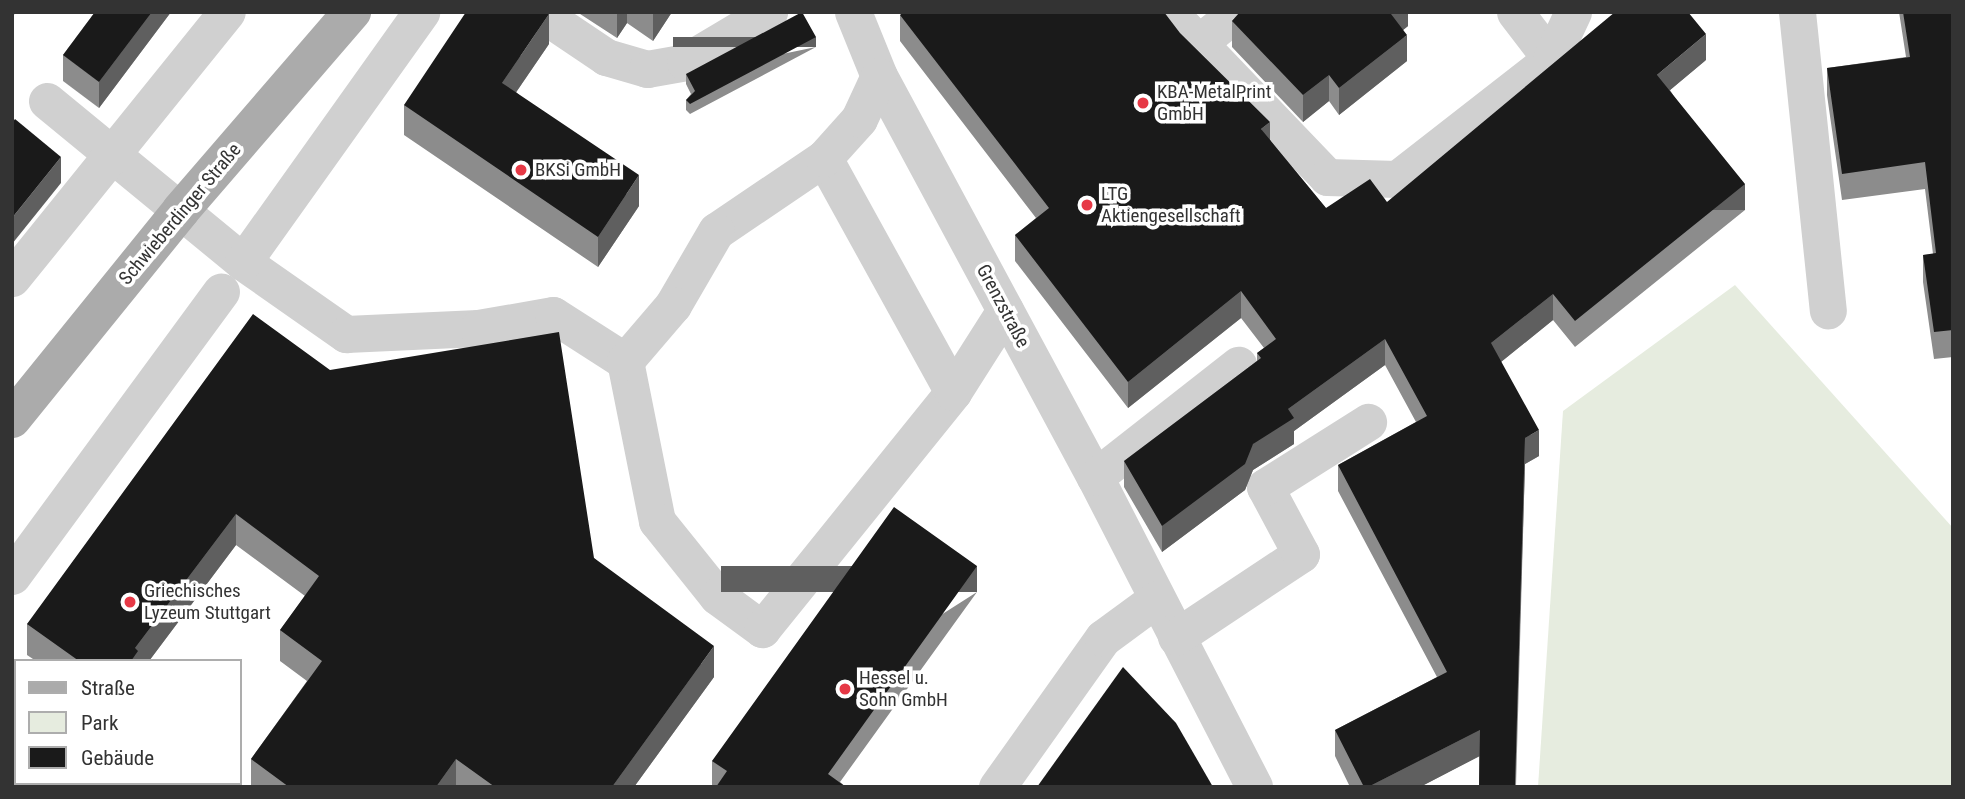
<!DOCTYPE html>
<meta charset="utf-8">
<style>
body{margin:0}
#map{position:relative;width:1965px;height:799px;overflow:hidden;background:#fff;font-family:"Roboto Condensed",sans-serif}
div>[style]{position:absolute}
[style*='--x']{left:calc(var(--x)*1px);top:calc(var(--y)*1px);width:calc(var(--w)*1px);rotate:calc(var(--a)*1deg)}
.green>*{inset:0;background:#e6ecdf}
.minor>*{height:37px;margin:-18.5px;padding:0 18.5px;transform-origin:18.5px;border-radius:18.5px;background:#d0d0d0}
.major>*{height:38px;margin:-19px;padding:0 19px;transform-origin:19px;border-radius:19px;background:#ababab}
.rail>*{height:5px;margin-top:-2.5px;transform-origin:0;background:repeating-linear-gradient(90deg,#888 0 7px,transparent 0 12px)}
.wall>*{inset:0;background:#8c8c8c}
.shaded-wall>*{inset:0;background:#5f5f5f;transform-origin:0 0}
.building>*{inset:0;background:#1a1a1a}
.dots>*{width:19px;height:19px;translate:-50% -50%;box-sizing:border-box;border:4px solid #fff;border-radius:50%}
span{translate:-50% -50%;white-space:nowrap;text-align:center;line-height:1.15;-webkit-text-stroke:7px #fff;paint-order:stroke}
.poi-label{font-size:19px;color:#333}
.left{translate:0 -50%;text-align:left}
.street-label{font-size:19px;color:#333}
.frame{position:absolute;inset:0;border:14px solid #333;pointer-events:none}
.legend{position:absolute;left:14px;top:659px;width:228px;height:126px;box-sizing:border-box;background:#fff;border:2px solid #adadad;margin:0;padding:9px 12px;list-style:none;font-size:21px;color:#333}
.legend li{display:flex;align-items:center;gap:14px;height:35px}
.legend b{width:35px;border:2px solid #adadad}
</style>
<div id="map">
<div class="green">
<div style="clip-path:polygon(1735px 285px,1953px 528px,1953px 787px,1538px 787px,1563px 411px)"></div>
</div>
<div class="minor">
<div style="--x:539;--y:12;--w:81;--a:33.9"></div>
<div style="--x:606;--y:57;--w:43;--a:16.3"></div>
<div style="--x:647;--y:69;--w:39;--a:-10"></div>
<div style="--x:685;--y:62;--w:98;--a:-30.8"></div>
<div style="--x:853;--y:12;--w:69;--a:67.9"></div>
<div style="--x:879;--y:76;--w:455;--a:61.7"></div>
<div style="--x:1095;--y:477;--w:348;--a:62.8"></div>
<div style="--x:1169;--y:12;--w:228;--a:46.2"></div>
<div style="--x:1327;--y:177;--w:70;--a:1.6"></div>
<div style="--x:1397;--y:179;--w:195;--a:-37.9"></div>
<div style="--x:1551;--y:59;--w:59;--a:-127.5"></div>
<div style="--x:1797;--y:12;--w:300;--a:84.1"></div>
<div style="--x:1196;--y:45;--w:53;--a:-38.8"></div>
<div style="--x:1551;--y:59;--w:52;--a:-64.9"></div>
<div style="--x:47;--y:101;--w:254;--a:39.4"></div>
<div style="--x:243;--y:262;--w:126;--a:35"></div>
<div style="--x:346;--y:334;--w:132;--a:-2.6"></div>
<div style="--x:478;--y:328;--w:76;--a:-9.8"></div>
<div style="--x:553;--y:315;--w:85;--a:32.6"></div>
<div style="--x:625;--y:361;--w:163;--a:78.7"></div>
<div style="--x:657;--y:521;--w:96;--a:51.3"></div>
<div style="--x:717;--y:596;--w:56;--a:36.3"></div>
<div style="--x:762;--y:629;--w:304;--a:-51.1"></div>
<div style="--x:953;--y:392;--w:267;--a:-118.9"></div>
<div style="--x:824;--y:158;--w:130;--a:145.9"></div>
<div style="--x:716;--y:231;--w:86;--a:120.2"></div>
<div style="--x:673;--y:305;--w:74;--a:130.6"></div>
<div style="--x:824;--y:158;--w:52;--a:-48.1"></div>
<div style="--x:859;--y:119;--w:47;--a:-65.1"></div>
<div style="--x:243;--y:262;--w:307;--a:-54.5"></div>
<div style="--x:12;--y:278;--w:342;--a:-51.1"></div>
<div style="--x:953;--y:392;--w:97;--a:-57.6"></div>
<div style="--x:1095;--y:477;--w:182;--a:-38.1"></div>
<div style="--x:12;--y:576;--w:353;--a:-53.7"></div>
<div style="--x:1176;--y:637;--w:150;--a:-33.6"></div>
<div style="--x:1301;--y:554;--w:76;--a:-118.2"></div>
<div style="--x:1265;--y:487;--w:122;--a:-32.3"></div>
<div style="--x:23;--y:783;--w:6;--a:45"></div>
<div style="--x:997;--y:787;--w:183;--a:-54.6"></div>
<div style="--x:1103;--y:638;--w:66;--a:-36.3"></div>
</div>
<div class="major">
<div style="--x:12;--y:419;--w:269;--a:-51"></div>
<div style="--x:181;--y:210;--w:262;--a:-49.2"></div>
</div>
<div class="rail">
<div style="--x:12;--y:13;--w:1;--a:-45"></div>
</div>
<div class="wall">
<div style="clip-path:polygon(95px 12px,171px 12px,99px 108px,63px 81px,63px 55px)"></div>
<div style="clip-path:polygon(577px 12px,672px 12px,653px 41px,627px 23px,617px 38px)"></div>
<div style="clip-path:polygon(1240px 12px,1411px 12px,1408px 14px,1408px 26px,1403px 30px,1407px 61px,1339px 115px,1329px 101px,1303px 122px,1232px 47px,1232px 21px)"></div>
<div style="clip-path:polygon(1899px 12px,1953px 12px,1953px 357px,1934px 359px,1923px 282px,1923px 255px,1933px 254px,1925px 189px,1842px 200px,1827px 95px,1827px 68px,1906px 57px)"></div>
<div style="clip-path:polygon(900px 15px,1270px 140px,1326px 208px,1387px 202px,1706px 60px,1670px 90px,1745px 210px,1575px 347px,1553px 320px,1501px 362px,1539px 456px,1525px 464px,1516px 787px,1479px 787px,1479px 756px,1420px 787px,1350px 787px,1335px 756px,1335px 730px,1437px 677px,1338px 491px,1338px 465px,1416px 422px,1385px 365px,1294px 431px,1294px 444px,1253px 470px,1245px 490px,1162px 552px,1124px 487px,1124px 461px,1257px 361px,1257px 353px,1264px 348px,1241px 318px,1128px 408px,1015px 261px,1015px 235px,1036px 218px,900px 41px)"></div>
<div style="clip-path:polygon(549px 44px,516px 92px,639px 206px,598px 267px,404px 135px,404px 105px)"></div>
<div style="clip-path:polygon(816px 47px,690px 114px,686px 110px,686px 100px,691px 94px,686px 84px,686px 74px)"></div>
<div style="clip-path:polygon(330px 370px,594px 558px,714px 677px,634px 787px,251px 787px,251px 759px,307px 681px,280px 661px,280px 630px,305px 596px,236px 545px,149px 661px,36px 661px,27px 655px,27px 624px)"></div>
<div style="clip-path:polygon(977px 592px,840px 782px,846px 787px,712px 787px,712px 761px)"></div>
</div>
<div class="shaded-wall">
<div style="clip-path:polygon(152px 12px,171px 12px,99px 108px,99px 82px)"></div>
<div style="clip-path:polygon(617px 12px,627px 12px,627px 23px,617px 38px)"></div>
<div style="clip-path:polygon(653px 12px,672px 12px,653px 41px)"></div>
<div style="clip-path:polygon(1393px 12px,1411px 12px,1408px 14px,1408px 26px,1391px 40px,1391px 14px)"></div>
<div style="clip-path:polygon(549px 14px,549px 44px,502px 113px,502px 83px)"></div>
<div style="clip-path:polygon(1706px 34px,1706px 60px,1657px 101px,1657px 75px)"></div>
<div style="clip-path:polygon(1407px 35px,1407px 61px,1339px 115px,1339px 88px)"></div>
<div style="left:816px;top:37px;width:10px;height:143px;rotate:90deg"></div>
<div style="clip-path:polygon(1329px 75px,1329px 101px,1303px 122px,1303px 95px)"></div>
<div style="clip-path:polygon(1270px 122px,1270px 148px,1261px 129px)"></div>
<div style="clip-path:polygon(61px 157px,61px 183px,12px 244px,12px 218px)"></div>
<div style="clip-path:polygon(639px 175px,639px 206px,598px 267px,598px 237px)"></div>
<div style="left:1745px;top:184px;width:26px;height:218px;rotate:90deg"></div>
<div style="clip-path:polygon(1241px 291px,1241px 318px,1128px 408px,1128px 382px)"></div>
<div style="clip-path:polygon(1553px 294px,1553px 320px,1491px 370px,1491px 343px)"></div>
<div style="clip-path:polygon(1385px 339px,1385px 365px,1294px 431px,1294px 444px,1253px 470px,1245px 490px,1162px 552px,1162px 526px,1253px 444px,1288px 409px)"></div>
<div style="clip-path:polygon(1539px 430px,1539px 456px,1525px 464px,1515px 787px,1525px 438px)"></div>
<div style="clip-path:polygon(236px 514px,236px 545px,149px 661px,131px 661px,135px 648px)"></div>
<div style="left:977px;top:566px;width:26px;height:256px;rotate:90deg"></div>
<div style="clip-path:polygon(714px 646px,714px 677px,634px 787px,612px 787px)"></div>
<div style="clip-path:polygon(1480px 730px,1480px 756px,1420px 787px,1368px 787px)"></div>
<div style="clip-path:polygon(456px 759px,456px 787px,436px 787px)"></div>
</div>
<div class="building">
<div style="clip-path:polygon(95px 12px,152px 12px,99px 82px,63px 55px)"></div>
<div style="clip-path:polygon(466px 12px,547px 12px,549px 14px,502px 83px,639px 175px,598px 237px,404px 105px)"></div>
<div style="clip-path:polygon(802px 12px,816px 37px,690px 104px,686px 100px,695px 91px,686px 74px)"></div>
<div style="clip-path:polygon(903px 12px,1164px 12px,1180px 33px,1270px 122px,1261px 129px,1326px 208px,1370px 179px,1387px 202px,1615px 12px,1688px 12px,1706px 34px,1657px 75px,1745px 184px,1575px 321px,1553px 294px,1491px 343px,1539px 430px,1525px 438px,1515px 787px,1479px 787px,1480px 730px,1368px 787px,1364px 787px,1335px 730px,1447px 672px,1338px 465px,1427px 416px,1385px 339px,1288px 409px,1294px 418px,1253px 444px,1245px 464px,1162px 526px,1124px 461px,1261px 358px,1257px 353px,1276px 339px,1241px 291px,1128px 382px,1015px 235px,1049px 208px,900px 15px)"></div>
<div style="clip-path:polygon(1240px 12px,1393px 12px,1391px 14px,1407px 35px,1339px 88px,1329px 75px,1303px 95px,1232px 21px)"></div>
<div style="clip-path:polygon(1903px 12px,1953px 12px,1953px 330px,1934px 332px,1923px 255px,1936px 253px,1925px 162px,1842px 174px,1827px 68px,1910px 57px)"></div>
<div style="clip-path:polygon(15px 119px,61px 157px,12px 218px,12px 123px)"></div>
<div style="clip-path:polygon(253px 314px,330px 370px,559px 332px,594px 558px,714px 646px,612px 787px,495px 787px,456px 759px,436px 787px,289px 787px,251px 759px,322px 661px,280px 630px,319px 576px,236px 514px,135px 648px,138px 651px,131px 661px,79px 661px,27px 624px)"></div>
<div style="clip-path:polygon(894px 507px,977px 566px,828px 774px,846px 787px,716px 787px,727px 771px,712px 761px)"></div>
<div style="clip-path:polygon(1123px 667px,1176px 723px,1213px 787px,1037px 787px)"></div>
</div>
<div class="dots">
<div style="left:1143px;top:103px;background:#e63946"></div>
<div style="left:521px;top:170px;background:#e63946"></div>
<div style="left:1087px;top:205px;background:#e63946"></div>
<div style="left:130px;top:602px;background:#e63946"></div>
<div style="left:845px;top:689px;background:#e63946"></div>
</div>
<div class="poi-label">
<span class="left" style="left:1157px;top:103px">KBA-MetalPrint<br>GmbH</span>
<span class="left" style="left:535px;top:170px">BKSi GmbH</span>
<span class="left" style="left:1101px;top:205px">LTG<br>Aktiengesellschaft</span>
<span class="left" style="left:144px;top:602px">Griechisches<br>Lyzeum Stuttgart</span>
<span class="left" style="left:859px;top:689px">Hessel u.<br>Sohn GmbH</span>
</div>
<div class="street-label">
<span style="left:180px;top:214px;rotate:-50deg">Schwieberdinger Straße</span>
<span style="left:1003px;top:306px;rotate:62deg">Grenzstraße</span>
</div>
<div class="frame"></div>
<ul class="legend">
<li><b style="height:9px;background:#ababab"></b>Straße</li>
<li><b style="height:19px;background:#e6ecdf"></b>Park</li>
<li><b style="height:19px;background:#1a1a1a"></b>Gebäude</li>
</ul>
</div>
